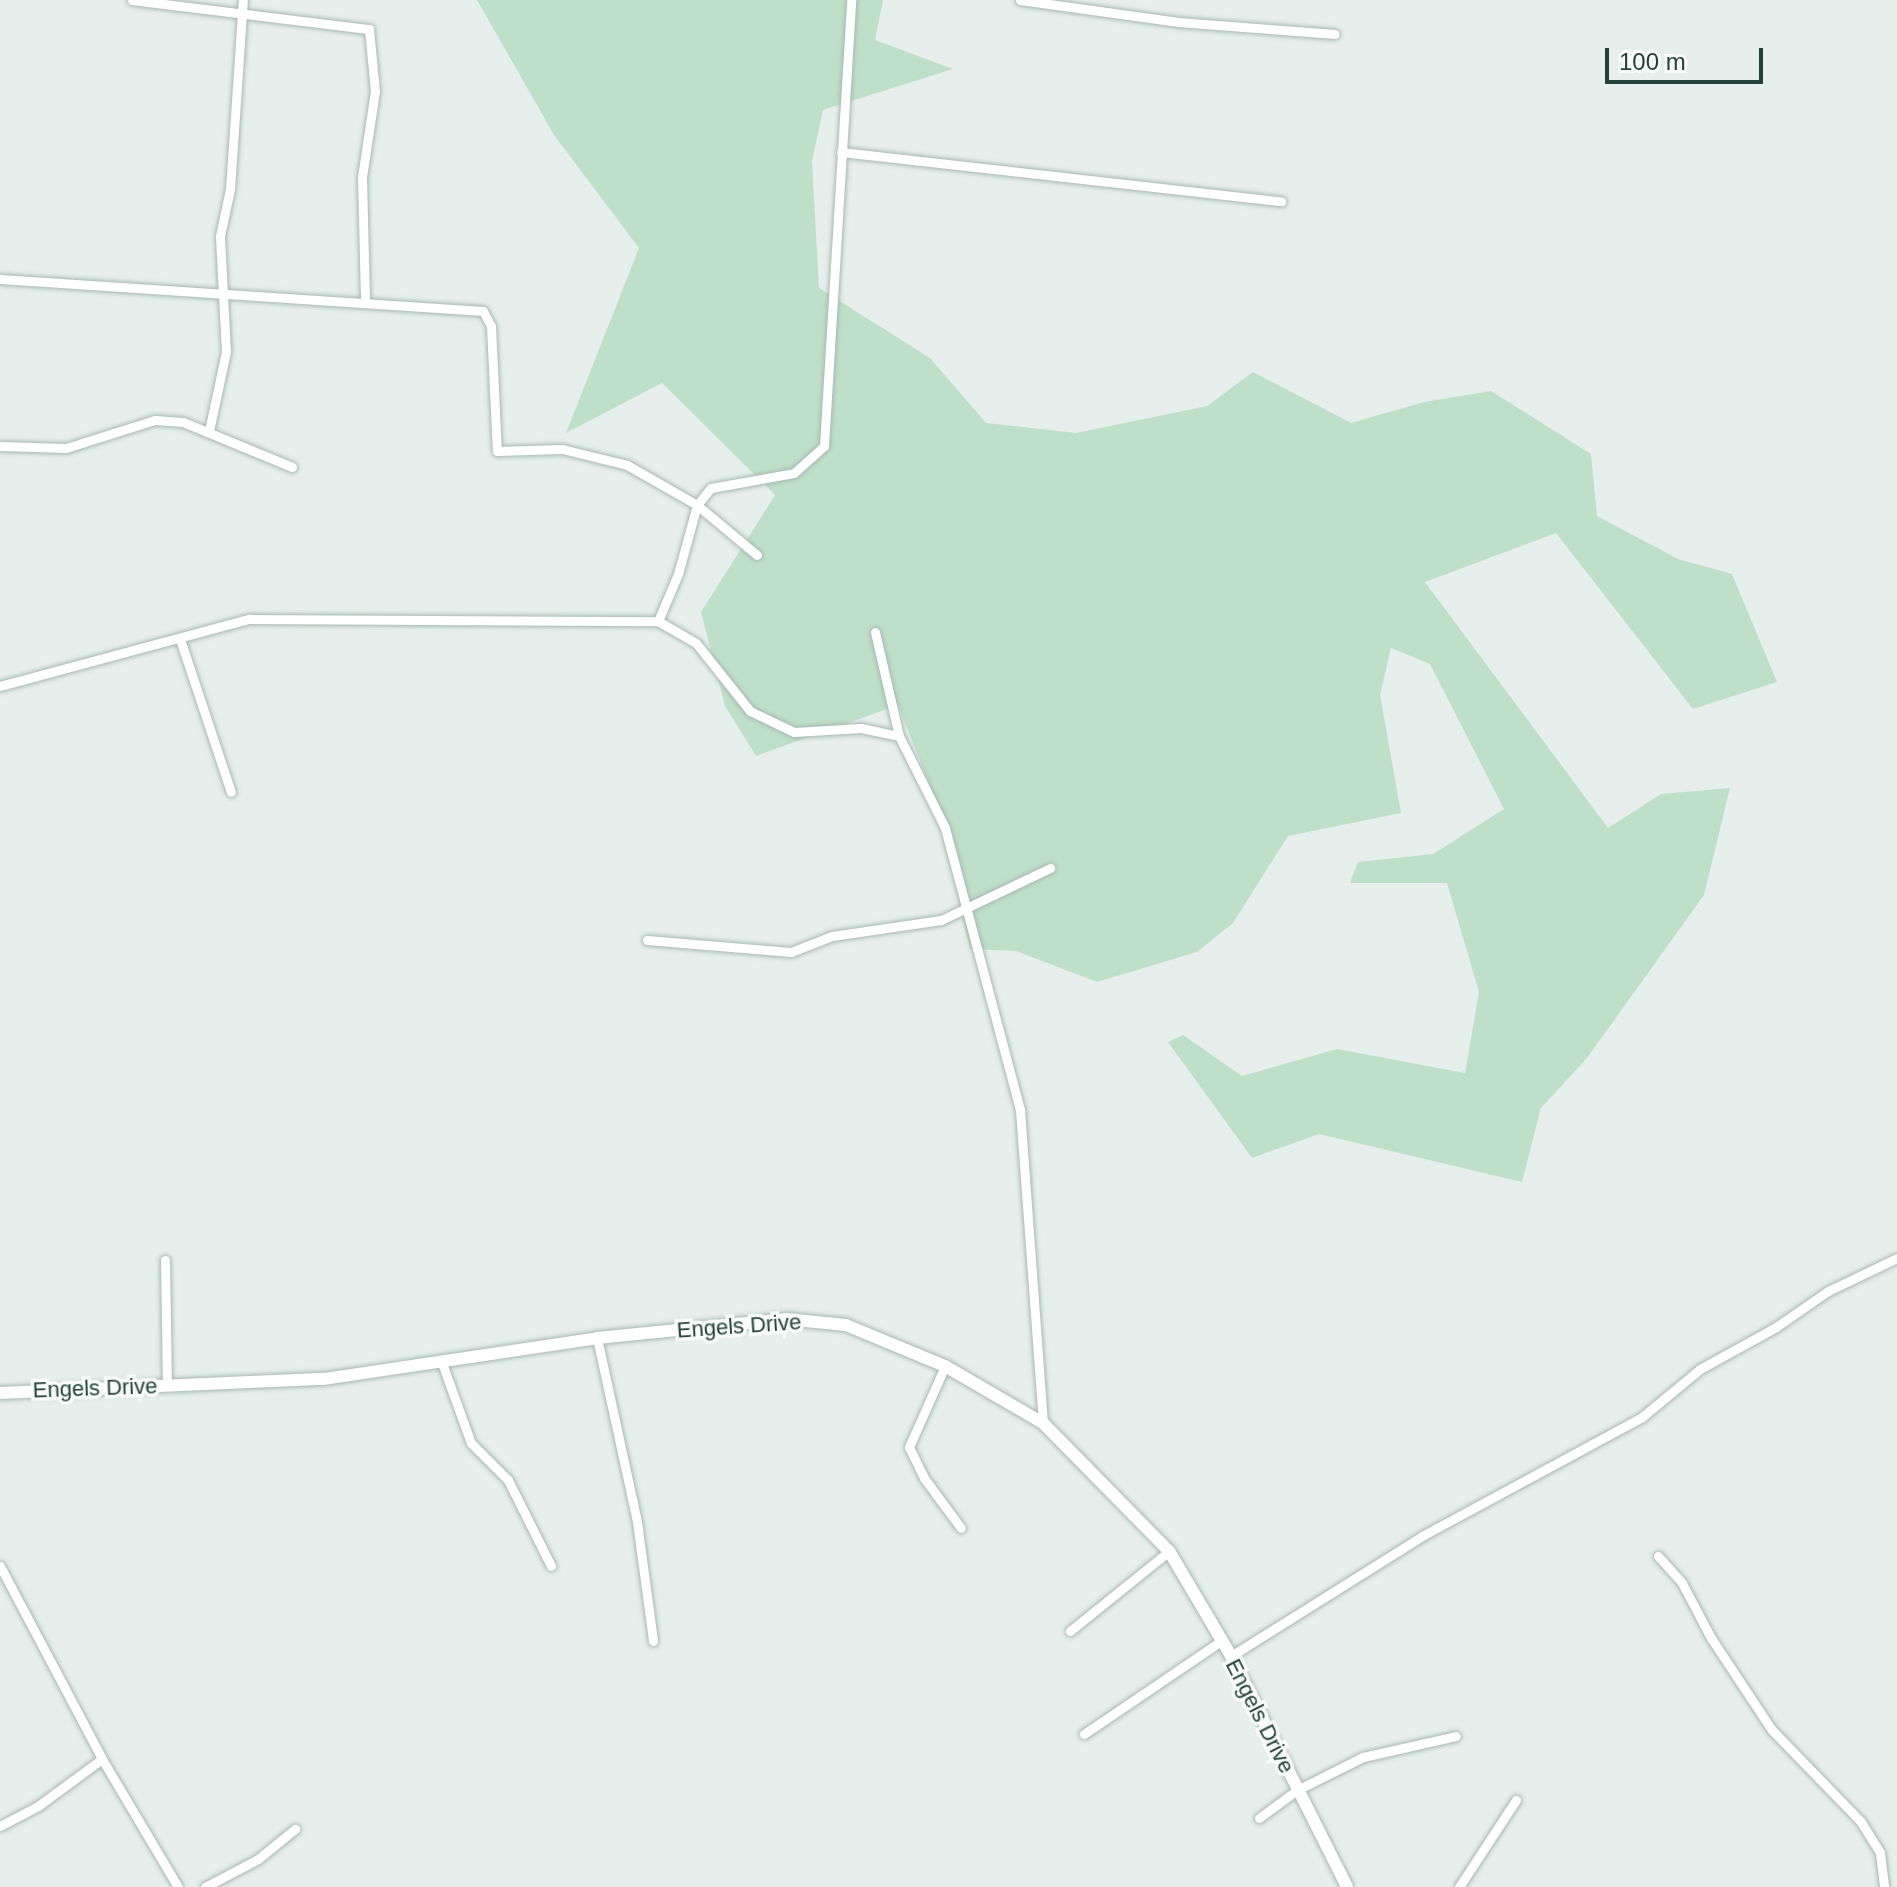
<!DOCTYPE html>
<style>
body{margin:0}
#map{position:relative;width:1897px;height:1887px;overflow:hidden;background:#e6efeb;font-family:Helvetica,sans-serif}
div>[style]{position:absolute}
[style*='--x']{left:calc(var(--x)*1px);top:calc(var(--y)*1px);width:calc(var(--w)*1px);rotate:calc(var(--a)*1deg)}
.green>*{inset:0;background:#bfe0c8}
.roads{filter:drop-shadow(0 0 2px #a8b8b2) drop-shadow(0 0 2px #a8b8b2)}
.minor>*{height:9px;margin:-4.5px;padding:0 4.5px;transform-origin:4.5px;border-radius:4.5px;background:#fff}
.tertiary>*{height:12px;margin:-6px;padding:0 6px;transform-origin:6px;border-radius:6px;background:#fff}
span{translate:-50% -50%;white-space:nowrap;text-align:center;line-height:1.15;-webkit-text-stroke:7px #f7fbf9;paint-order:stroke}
.street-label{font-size:22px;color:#24423a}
.scale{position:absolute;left:1605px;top:48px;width:158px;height:36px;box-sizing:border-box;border:4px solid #24423a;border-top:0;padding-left:10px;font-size:24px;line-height:28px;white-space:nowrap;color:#24423a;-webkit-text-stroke:6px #f7fbf9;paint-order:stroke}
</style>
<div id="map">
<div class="green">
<div style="clip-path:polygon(477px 0,883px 0,875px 40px,953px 69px,823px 110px,812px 161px,819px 288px,930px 358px,986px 423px,1076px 433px,1207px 406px,1253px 372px,1351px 423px,1424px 402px,1491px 391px,1591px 454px,1597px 516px,1678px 559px,1732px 574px,1777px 682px,1693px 709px,1556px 533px,1425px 582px,1608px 828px,1661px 794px,1730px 788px,1704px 895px,1587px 1058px,1541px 1108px,1522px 1182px,1319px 1134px,1252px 1158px,1168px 1042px,1183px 1035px,1242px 1076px,1337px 1049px,1465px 1073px,1479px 992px,1447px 883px,1350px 883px,1358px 862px,1433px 854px,1504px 809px,1430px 664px,1391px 648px,1380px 695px,1401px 813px,1288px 836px,1233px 923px,1197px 952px,1097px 982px,1016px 951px,970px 949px,935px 799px,898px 705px,756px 756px,725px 706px,701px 612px,775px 495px,662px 383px,566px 433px,639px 248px,554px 135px)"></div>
</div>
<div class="roads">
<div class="minor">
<div style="--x:132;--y:0;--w:239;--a:7"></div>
<div style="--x:369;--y:29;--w:62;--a:84.5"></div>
<div style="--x:375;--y:91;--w:87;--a:98.6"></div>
<div style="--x:362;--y:177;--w:123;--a:88.6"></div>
<div style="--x:1020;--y:0;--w:160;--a:7.9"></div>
<div style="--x:1178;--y:22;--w:157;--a:4.4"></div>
<div style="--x:841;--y:152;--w:443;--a:6.4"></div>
<div style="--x:0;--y:279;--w:484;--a:3.8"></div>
<div style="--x:483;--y:311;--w:17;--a:62"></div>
<div style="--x:491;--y:326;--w:125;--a:87.3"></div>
<div style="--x:497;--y:451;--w:65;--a:-1.8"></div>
<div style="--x:562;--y:449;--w:67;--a:13.8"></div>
<div style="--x:627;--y:465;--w:81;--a:29.7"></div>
<div style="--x:697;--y:505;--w:78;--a:39.8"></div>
<div style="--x:209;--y:431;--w:81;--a:-77.9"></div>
<div style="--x:226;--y:352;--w:116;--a:-93"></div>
<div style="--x:220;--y:236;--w:48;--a:-78"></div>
<div style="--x:230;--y:189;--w:189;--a:-86.1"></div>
<div style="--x:0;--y:446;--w:66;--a:1.7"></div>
<div style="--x:66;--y:448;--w:93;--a:-17.5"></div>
<div style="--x:155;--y:420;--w:28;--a:4"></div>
<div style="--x:183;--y:422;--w:118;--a:22.4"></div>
<div style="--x:658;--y:621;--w:44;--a:30.1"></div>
<div style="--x:696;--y:643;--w:87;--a:51.5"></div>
<div style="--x:750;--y:711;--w:49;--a:25.5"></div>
<div style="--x:794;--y:732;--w:67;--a:-3.4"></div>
<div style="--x:861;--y:728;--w:39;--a:12"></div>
<div style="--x:899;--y:736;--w:103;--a:63.4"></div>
<div style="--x:945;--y:828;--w:292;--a:75.1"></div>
<div style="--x:1020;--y:1110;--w:314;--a:85.8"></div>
<div style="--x:875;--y:632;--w:107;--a:77"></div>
<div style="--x:180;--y:639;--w:161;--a:71.6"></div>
<div style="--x:0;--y:686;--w:258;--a:-15.1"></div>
<div style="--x:249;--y:619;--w:409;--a:0.3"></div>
<div style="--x:658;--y:621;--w:51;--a:-66.9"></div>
<div style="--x:678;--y:574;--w:72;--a:-74.6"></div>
<div style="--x:697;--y:505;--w:22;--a:-51"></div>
<div style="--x:711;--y:488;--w:84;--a:-10.2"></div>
<div style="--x:794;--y:473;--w:40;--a:-42"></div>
<div style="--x:824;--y:446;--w:447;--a:-86.5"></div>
<div style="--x:647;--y:940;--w:144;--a:4.8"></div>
<div style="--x:791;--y:952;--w:44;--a:-21.3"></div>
<div style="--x:832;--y:936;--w:110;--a:-8.4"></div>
<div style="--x:941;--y:920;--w:121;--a:-25.5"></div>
<div style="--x:165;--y:1260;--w:126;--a:89.1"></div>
<div style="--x:597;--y:1338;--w:188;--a:77.7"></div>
<div style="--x:637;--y:1522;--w:120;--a:82.3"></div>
<div style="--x:442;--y:1363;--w:85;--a:70.1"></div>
<div style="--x:471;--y:1443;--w:52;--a:45"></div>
<div style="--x:508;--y:1480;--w:96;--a:63.4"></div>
<div style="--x:945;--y:1366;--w:89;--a:114"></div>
<div style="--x:909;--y:1447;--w:34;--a:64"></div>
<div style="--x:924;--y:1478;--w:62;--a:53.5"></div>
<div style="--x:1658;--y:1556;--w:36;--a:48"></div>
<div style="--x:1682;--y:1583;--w:62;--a:62.2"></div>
<div style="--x:1711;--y:1638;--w:110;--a:56.5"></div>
<div style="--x:1772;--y:1730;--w:128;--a:45.9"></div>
<div style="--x:1861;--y:1822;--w:36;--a:58"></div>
<div style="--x:1880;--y:1853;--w:34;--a:83"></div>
<div style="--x:0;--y:1566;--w:218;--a:62.1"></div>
<div style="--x:102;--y:1759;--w:149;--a:59.3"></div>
<div style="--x:1070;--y:1631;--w:127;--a:-38.9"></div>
<div style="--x:1231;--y:1656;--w:226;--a:-32.1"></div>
<div style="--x:1422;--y:1536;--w:250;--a:-28.4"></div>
<div style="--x:1642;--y:1417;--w:75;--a:-39.6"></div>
<div style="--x:1700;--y:1369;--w:87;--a:-28.9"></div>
<div style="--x:1776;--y:1327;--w:63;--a:-34.7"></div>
<div style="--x:1828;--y:1291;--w:76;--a:-25.6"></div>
<div style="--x:1084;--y:1734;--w:166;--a:-34.2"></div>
<div style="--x:1259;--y:1818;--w:47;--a:-36.4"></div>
<div style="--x:1297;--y:1790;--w:74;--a:-26.6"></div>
<div style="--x:1363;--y:1757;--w:95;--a:-12.7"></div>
<div style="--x:0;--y:1826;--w:43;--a:-27.8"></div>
<div style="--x:38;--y:1806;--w:79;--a:-36.3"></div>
<div style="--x:205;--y:1887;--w:60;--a:-27.8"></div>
<div style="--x:258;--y:1859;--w:48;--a:-39"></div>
<div style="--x:1459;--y:1887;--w:104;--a:-56.8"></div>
</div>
<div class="tertiary">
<div style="--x:0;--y:1393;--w:324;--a:-2.5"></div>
<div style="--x:324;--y:1379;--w:276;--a:-8.5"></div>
<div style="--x:597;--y:1338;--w:190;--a:-5.7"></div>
<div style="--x:786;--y:1319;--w:60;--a:5.7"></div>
<div style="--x:846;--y:1325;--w:107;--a:22.5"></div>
<div style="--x:945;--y:1366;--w:113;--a:30.2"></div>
<div style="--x:1043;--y:1423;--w:180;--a:45.5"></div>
<div style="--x:1169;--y:1551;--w:122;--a:59.4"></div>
<div style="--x:1231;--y:1656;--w:258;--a:63.3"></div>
</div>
</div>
<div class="street-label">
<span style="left:739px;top:1326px;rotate:-4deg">Engels Drive</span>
<span style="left:95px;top:1388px;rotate:-2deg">Engels Drive</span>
<span style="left:1260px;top:1716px;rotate:63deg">Engels Drive</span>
</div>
<div class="scale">100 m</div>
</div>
